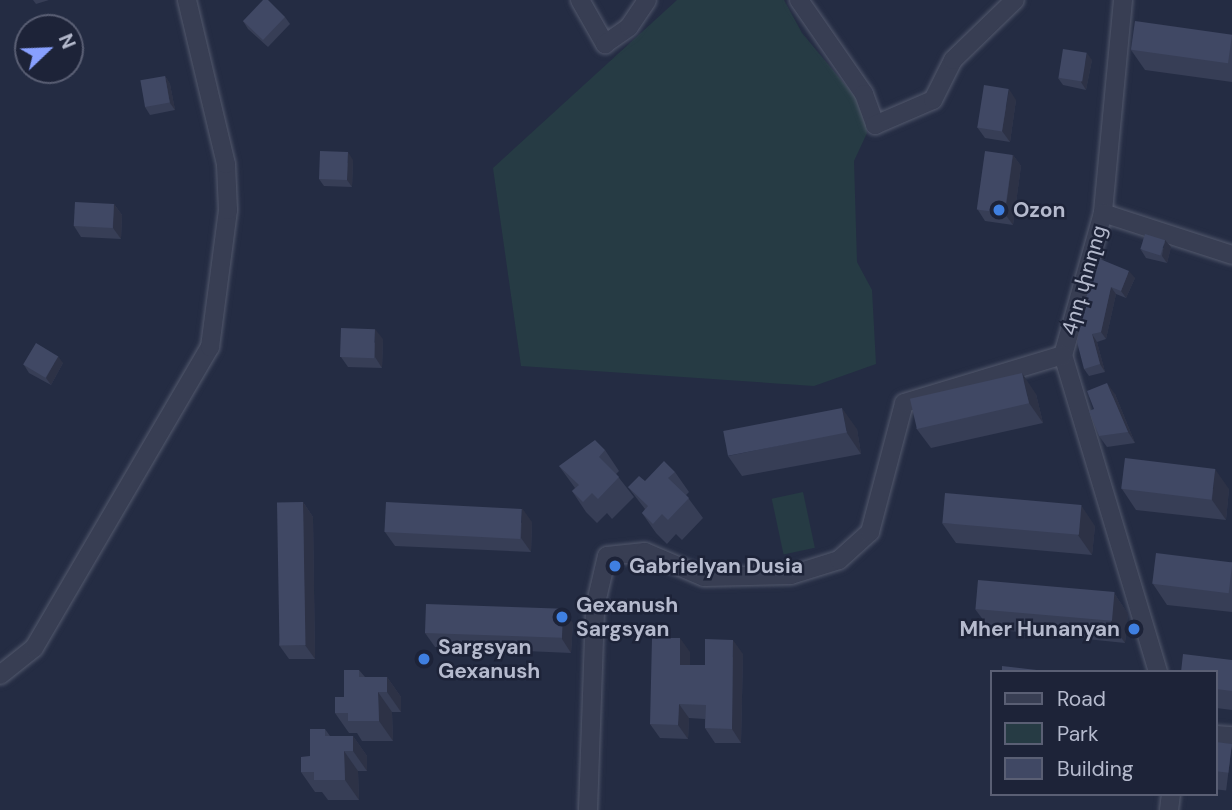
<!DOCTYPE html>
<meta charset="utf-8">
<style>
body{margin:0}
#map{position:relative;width:1232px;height:810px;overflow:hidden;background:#242c43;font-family:"DM Sans","Noto Sans Armenian",sans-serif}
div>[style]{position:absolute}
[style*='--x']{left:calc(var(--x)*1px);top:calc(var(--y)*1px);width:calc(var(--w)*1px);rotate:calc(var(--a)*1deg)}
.green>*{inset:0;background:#263b44;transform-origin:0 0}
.roads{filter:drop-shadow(0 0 2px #53596d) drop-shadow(0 0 2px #53596d)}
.street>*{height:18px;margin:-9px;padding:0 9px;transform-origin:9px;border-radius:9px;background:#383e53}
.wall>*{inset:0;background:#373e56;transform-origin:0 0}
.shaded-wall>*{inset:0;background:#2d3246}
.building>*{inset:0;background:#404864;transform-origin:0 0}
.dots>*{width:19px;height:19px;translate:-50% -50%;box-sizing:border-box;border:4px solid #1d2338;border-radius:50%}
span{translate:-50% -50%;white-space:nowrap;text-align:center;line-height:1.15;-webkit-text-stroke:5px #1d2338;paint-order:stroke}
.poi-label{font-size:21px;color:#b5bacd;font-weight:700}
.left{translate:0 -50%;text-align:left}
.right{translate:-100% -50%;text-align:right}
.street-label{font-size:21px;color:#b5bacd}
.legend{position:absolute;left:990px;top:670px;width:228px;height:126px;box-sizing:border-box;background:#1d2338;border:2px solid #5a5f74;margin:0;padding:9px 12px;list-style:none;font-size:21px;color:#b5bacd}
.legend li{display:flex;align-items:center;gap:14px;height:35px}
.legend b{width:35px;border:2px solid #5a5f74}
.north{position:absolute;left:14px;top:14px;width:70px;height:70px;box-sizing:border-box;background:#1d2338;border:2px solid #5a5f74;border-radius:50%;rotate:67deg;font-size:19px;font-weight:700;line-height:28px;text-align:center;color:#b5bacd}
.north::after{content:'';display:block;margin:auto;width:24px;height:32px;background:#88a0ff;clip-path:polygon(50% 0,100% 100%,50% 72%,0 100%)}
</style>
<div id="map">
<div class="green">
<div style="clip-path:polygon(677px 0,784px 0,802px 33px,863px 106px,867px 133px,854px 161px,857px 262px,872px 290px,876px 364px,814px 386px,521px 366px,493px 168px)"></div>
<div style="left:803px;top:492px;width:57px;height:32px;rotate:78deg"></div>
</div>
<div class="roads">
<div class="street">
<div style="--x:580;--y:0;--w:51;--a:60.4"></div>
<div style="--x:605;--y:44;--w:29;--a:-35"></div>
<div style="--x:629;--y:27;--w:32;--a:-56"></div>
<div style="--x:799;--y:0;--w:114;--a:55.3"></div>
<div style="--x:864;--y:94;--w:33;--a:70"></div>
<div style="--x:875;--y:125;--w:63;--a:-23.3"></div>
<div style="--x:933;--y:100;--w:45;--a:-63.4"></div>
<div style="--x:953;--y:60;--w:86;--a:-44.1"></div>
<div style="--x:1123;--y:0;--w:214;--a:95.4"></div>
<div style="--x:1103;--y:213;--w:148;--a:105.7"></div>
<div style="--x:1063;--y:355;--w:331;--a:73.3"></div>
<div style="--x:1103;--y:213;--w:136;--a:18"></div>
<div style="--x:0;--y:675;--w:43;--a:-38.5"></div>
<div style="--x:34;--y:648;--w:349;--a:-59.7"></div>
<div style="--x:210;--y:347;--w:138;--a:-82.5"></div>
<div style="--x:228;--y:210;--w:46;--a:-92.5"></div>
<div style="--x:226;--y:164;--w:169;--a:-103.4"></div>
<div style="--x:1216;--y:735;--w:16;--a:4"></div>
<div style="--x:588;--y:810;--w:203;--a:-88"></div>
<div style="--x:595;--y:607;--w:52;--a:-76.8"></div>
<div style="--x:607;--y:556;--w:38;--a:-6"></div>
<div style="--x:645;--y:552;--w:64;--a:23"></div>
<div style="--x:704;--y:577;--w:87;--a:-1.3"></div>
<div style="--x:791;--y:575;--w:50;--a:-17.4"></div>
<div style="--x:839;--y:560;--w:42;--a:-42.1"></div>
<div style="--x:870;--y:532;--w:133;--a:-75.2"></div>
<div style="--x:904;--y:403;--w:166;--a:-16.8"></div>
<div style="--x:1169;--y:810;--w:16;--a:-83"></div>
</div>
</div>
<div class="wall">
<div style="clip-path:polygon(33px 0,49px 0,36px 4px)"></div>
<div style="clip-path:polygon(285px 17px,290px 24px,268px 47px,248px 29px,243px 21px)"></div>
<div style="clip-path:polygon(1232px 35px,1232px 82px,1145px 70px,1131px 50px)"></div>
<div style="clip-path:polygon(1092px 60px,1086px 90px,1063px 85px,1058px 78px)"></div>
<div style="clip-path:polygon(165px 76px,170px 84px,175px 110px,150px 115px,145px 107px)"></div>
<div style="clip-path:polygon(1016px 100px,1010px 142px,985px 138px,977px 127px)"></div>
<div style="clip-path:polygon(1013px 155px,1021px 166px,1013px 225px,985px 221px,978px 210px)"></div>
<div style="clip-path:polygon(353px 160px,352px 187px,324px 186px,319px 179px)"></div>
<div style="clip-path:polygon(114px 204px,122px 215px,121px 239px,81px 237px,74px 226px)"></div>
<div style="clip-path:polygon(1171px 247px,1167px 263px,1146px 258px,1141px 250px)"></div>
<div style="clip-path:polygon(1095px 257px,1135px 278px,1126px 298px,1116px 294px,1106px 339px,1097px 342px,1105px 372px,1089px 376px,1084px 369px)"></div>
<div style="clip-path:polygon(383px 339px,382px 368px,348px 367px,341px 357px)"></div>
<div style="clip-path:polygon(63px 363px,51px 385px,29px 373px,24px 365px)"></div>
<div style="clip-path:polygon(1036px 394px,1043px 423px,931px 448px,916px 428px)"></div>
<div style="clip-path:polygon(1115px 394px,1135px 443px,1107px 447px,1099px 436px,1094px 409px)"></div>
<div style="clip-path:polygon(857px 429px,861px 454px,742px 476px,728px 456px)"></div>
<div style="clip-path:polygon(605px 450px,619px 471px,616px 474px,634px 497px,612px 519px,607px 513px,597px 523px,586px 512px,572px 491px,575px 488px,559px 466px)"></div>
<div style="clip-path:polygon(675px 472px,689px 492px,686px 495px,703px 518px,682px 540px,676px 534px,667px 544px,656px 533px,642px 513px,645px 509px,628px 487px)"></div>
<div style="clip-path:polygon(1122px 489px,1229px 489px,1226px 520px,1136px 510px)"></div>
<div style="clip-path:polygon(303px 502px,313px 517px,315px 659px,289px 659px,279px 645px)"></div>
<div style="clip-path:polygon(532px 522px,531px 552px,395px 546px,385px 532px)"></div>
<div style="clip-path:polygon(942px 523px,1095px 526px,1092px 555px,956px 543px)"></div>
<div style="clip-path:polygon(1232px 562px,1232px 612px,1167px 605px,1153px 584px)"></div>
<div style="clip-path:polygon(1114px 593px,1128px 614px,1125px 643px,990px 629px,975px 609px)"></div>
<div style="clip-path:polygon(573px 623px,571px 653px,435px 647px,425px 633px)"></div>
<div style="clip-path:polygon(690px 652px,690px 665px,705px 665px,743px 654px,741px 743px,715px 743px,705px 728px,705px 719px,689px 718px,688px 739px,660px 738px,650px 724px)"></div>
<div style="clip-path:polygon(1232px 660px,1232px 710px,1216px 708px,1216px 672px)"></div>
<div style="clip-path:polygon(359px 670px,365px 677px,387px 677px,401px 697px,401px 712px,392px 712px,393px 741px,362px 741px,357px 733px,349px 733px,335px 713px)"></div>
<div style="clip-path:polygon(325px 729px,330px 736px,353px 736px,367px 756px,367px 771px,358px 771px,359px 800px,328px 800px,322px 792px,315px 792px,301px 772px)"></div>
<div style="left:1216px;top:742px;width:16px;height:47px;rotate:7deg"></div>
</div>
<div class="shaded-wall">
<div style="clip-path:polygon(1087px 53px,1092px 60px,1086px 90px,1081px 82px)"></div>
<div style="clip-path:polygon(165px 76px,170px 84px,175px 110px,170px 103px)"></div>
<div style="clip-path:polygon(1009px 89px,1016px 100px,1010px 142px,1002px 131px)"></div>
<div style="clip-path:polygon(348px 152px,353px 160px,352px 187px,347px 180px)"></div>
<div style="clip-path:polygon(1013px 155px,1021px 166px,1013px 225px,1005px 214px)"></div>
<div style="clip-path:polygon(114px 204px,122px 215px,121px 239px,113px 228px)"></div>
<div style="clip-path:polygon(1165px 240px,1171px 247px,1167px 263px,1162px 256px)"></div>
<div style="clip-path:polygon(1129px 271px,1135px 278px,1126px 298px,1121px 291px)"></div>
<div style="clip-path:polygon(1111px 287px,1116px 294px,1106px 339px,1101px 332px)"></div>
<div style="clip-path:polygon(375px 329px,383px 339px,382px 368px,375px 357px)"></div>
<div style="clip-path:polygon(1092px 334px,1097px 342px,1105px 372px,1100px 364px)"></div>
<div style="clip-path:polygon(58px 356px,63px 363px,51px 385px,46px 378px)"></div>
<div style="clip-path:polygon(1022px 373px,1036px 394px,1043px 423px,1029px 403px)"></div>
<div style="clip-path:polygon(1107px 383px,1115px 394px,1135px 443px,1128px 432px)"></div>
<div style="clip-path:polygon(842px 408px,857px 429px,861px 454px,847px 433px)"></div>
<div style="clip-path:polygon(1215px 469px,1229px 489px,1226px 520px,1212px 500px)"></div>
<div style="clip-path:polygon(303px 502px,313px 517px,315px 659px,305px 645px)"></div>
<div style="clip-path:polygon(1081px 505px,1095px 526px,1092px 555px,1078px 535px)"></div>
<div style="clip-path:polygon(522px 508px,532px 522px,531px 552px,521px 538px)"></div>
<div style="clip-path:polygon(1114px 593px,1128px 614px,1125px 643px,1111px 623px)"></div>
<div style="clip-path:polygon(563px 609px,573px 623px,571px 653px,562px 639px)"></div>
<div style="clip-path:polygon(680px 638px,690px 652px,690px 679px,680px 665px)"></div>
<div style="clip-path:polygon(733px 640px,743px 654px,741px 743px,732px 729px)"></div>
<div style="clip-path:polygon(387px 677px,401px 697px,401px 712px,387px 692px)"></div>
<div style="clip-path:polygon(378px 692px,392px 712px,393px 741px,379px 721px)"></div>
<div style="clip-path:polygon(679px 704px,689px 718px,688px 739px,678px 725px)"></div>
<div style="clip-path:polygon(353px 736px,367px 756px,367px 771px,353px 751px)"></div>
<div style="clip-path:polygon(344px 751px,358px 771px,359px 800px,345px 780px)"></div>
</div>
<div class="building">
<div style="clip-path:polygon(263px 0,268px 0,285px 17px,263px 40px,243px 21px)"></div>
<div style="left:1135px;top:21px;width:98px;height:29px;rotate:8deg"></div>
<div style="left:1063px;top:49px;width:24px;height:29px;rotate:9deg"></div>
<div style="left:165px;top:76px;width:27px;height:25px;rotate:80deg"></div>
<div style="left:984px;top:85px;width:25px;height:43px;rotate:9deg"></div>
<div style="left:320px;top:151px;width:28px;height:28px;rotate:2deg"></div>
<div style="left:985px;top:151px;width:28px;height:59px;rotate:8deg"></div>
<div style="left:75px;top:202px;width:39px;height:24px;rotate:3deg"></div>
<div style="left:1145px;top:234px;width:21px;height:16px;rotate:17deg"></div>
<div style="clip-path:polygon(1095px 257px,1129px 271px,1121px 291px,1111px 287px,1101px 332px,1092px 334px,1100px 364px,1084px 369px,1077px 342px)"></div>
<div style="left:341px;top:328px;width:34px;height:29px;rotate:2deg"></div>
<div style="left:36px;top:343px;width:26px;height:25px;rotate:31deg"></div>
<div style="left:1022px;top:373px;width:31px;height:115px;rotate:77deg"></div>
<div style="clip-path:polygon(1107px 383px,1128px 432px,1099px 436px,1089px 411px,1094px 409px,1087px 391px)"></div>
<div style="left:842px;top:408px;width:25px;height:121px;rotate:79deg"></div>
<div style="clip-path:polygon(595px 440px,605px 450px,599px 457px,619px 477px,598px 499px,592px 493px,583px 502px,572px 491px,579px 485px,559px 466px)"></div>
<div style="left:1125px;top:458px;width:91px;height:31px;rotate:7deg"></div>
<div style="clip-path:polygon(664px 461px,675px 472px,668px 478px,689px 498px,668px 520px,662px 514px,653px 524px,642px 513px,648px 506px,628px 487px,639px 476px,645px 481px)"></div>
<div style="left:945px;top:493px;width:137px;height:30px;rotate:5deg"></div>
<div style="left:303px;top:502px;width:143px;height:26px;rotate:89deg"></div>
<div style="left:386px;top:502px;width:136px;height:30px;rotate:3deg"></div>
<div style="left:1156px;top:553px;width:77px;height:31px;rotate:7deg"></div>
<div style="left:978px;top:580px;width:137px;height:29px;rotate:5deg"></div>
<div style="left:426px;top:604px;width:137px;height:29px;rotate:2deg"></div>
<div style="clip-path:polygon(652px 638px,680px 638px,680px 665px,705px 665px,705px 639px,733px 640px,732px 729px,705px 728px,706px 705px,679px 704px,678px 725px,650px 724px)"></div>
<div style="clip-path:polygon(1183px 654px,1232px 660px,1232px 691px,1216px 689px,1216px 672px,1181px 672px)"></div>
<div style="clip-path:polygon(1002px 666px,1054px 672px,1002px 672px)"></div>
<div style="clip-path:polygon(344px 670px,359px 670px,359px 677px,387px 677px,387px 692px,378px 692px,379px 721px,348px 721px,348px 713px,335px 713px,335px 697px,344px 697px)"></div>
<div style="clip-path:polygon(310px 729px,325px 729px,325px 736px,353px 736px,353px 751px,344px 751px,345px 780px,314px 780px,314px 772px,301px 772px,301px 757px,310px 756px)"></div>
<div style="left:1216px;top:742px;width:16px;height:29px;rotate:7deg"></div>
</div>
<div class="dots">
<div style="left:999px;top:210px;background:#3f7fe0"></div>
<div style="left:615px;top:566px;background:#3f7fe0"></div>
<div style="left:562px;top:617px;background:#3f7fe0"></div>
<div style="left:1134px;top:629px;background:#3f7fe0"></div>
<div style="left:424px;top:659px;background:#3f7fe0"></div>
</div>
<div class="poi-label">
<span class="left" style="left:1013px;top:210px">Ozon</span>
<span class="left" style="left:629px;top:566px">Gabrielyan Dusia</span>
<span class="left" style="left:576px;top:617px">Gexanush<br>Sargsyan</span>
<span class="right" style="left:1120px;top:629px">Mher Hunanyan</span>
<span class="left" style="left:438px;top:659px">Sargsyan<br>Gexanush</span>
</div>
<div class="street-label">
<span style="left:1084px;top:280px;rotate:-74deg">4րդ փողոց</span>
</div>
<ul class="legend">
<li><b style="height:9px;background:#383e53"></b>Road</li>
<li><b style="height:19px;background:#263b44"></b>Park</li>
<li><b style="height:19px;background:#404864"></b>Building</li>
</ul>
<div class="north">N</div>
</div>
